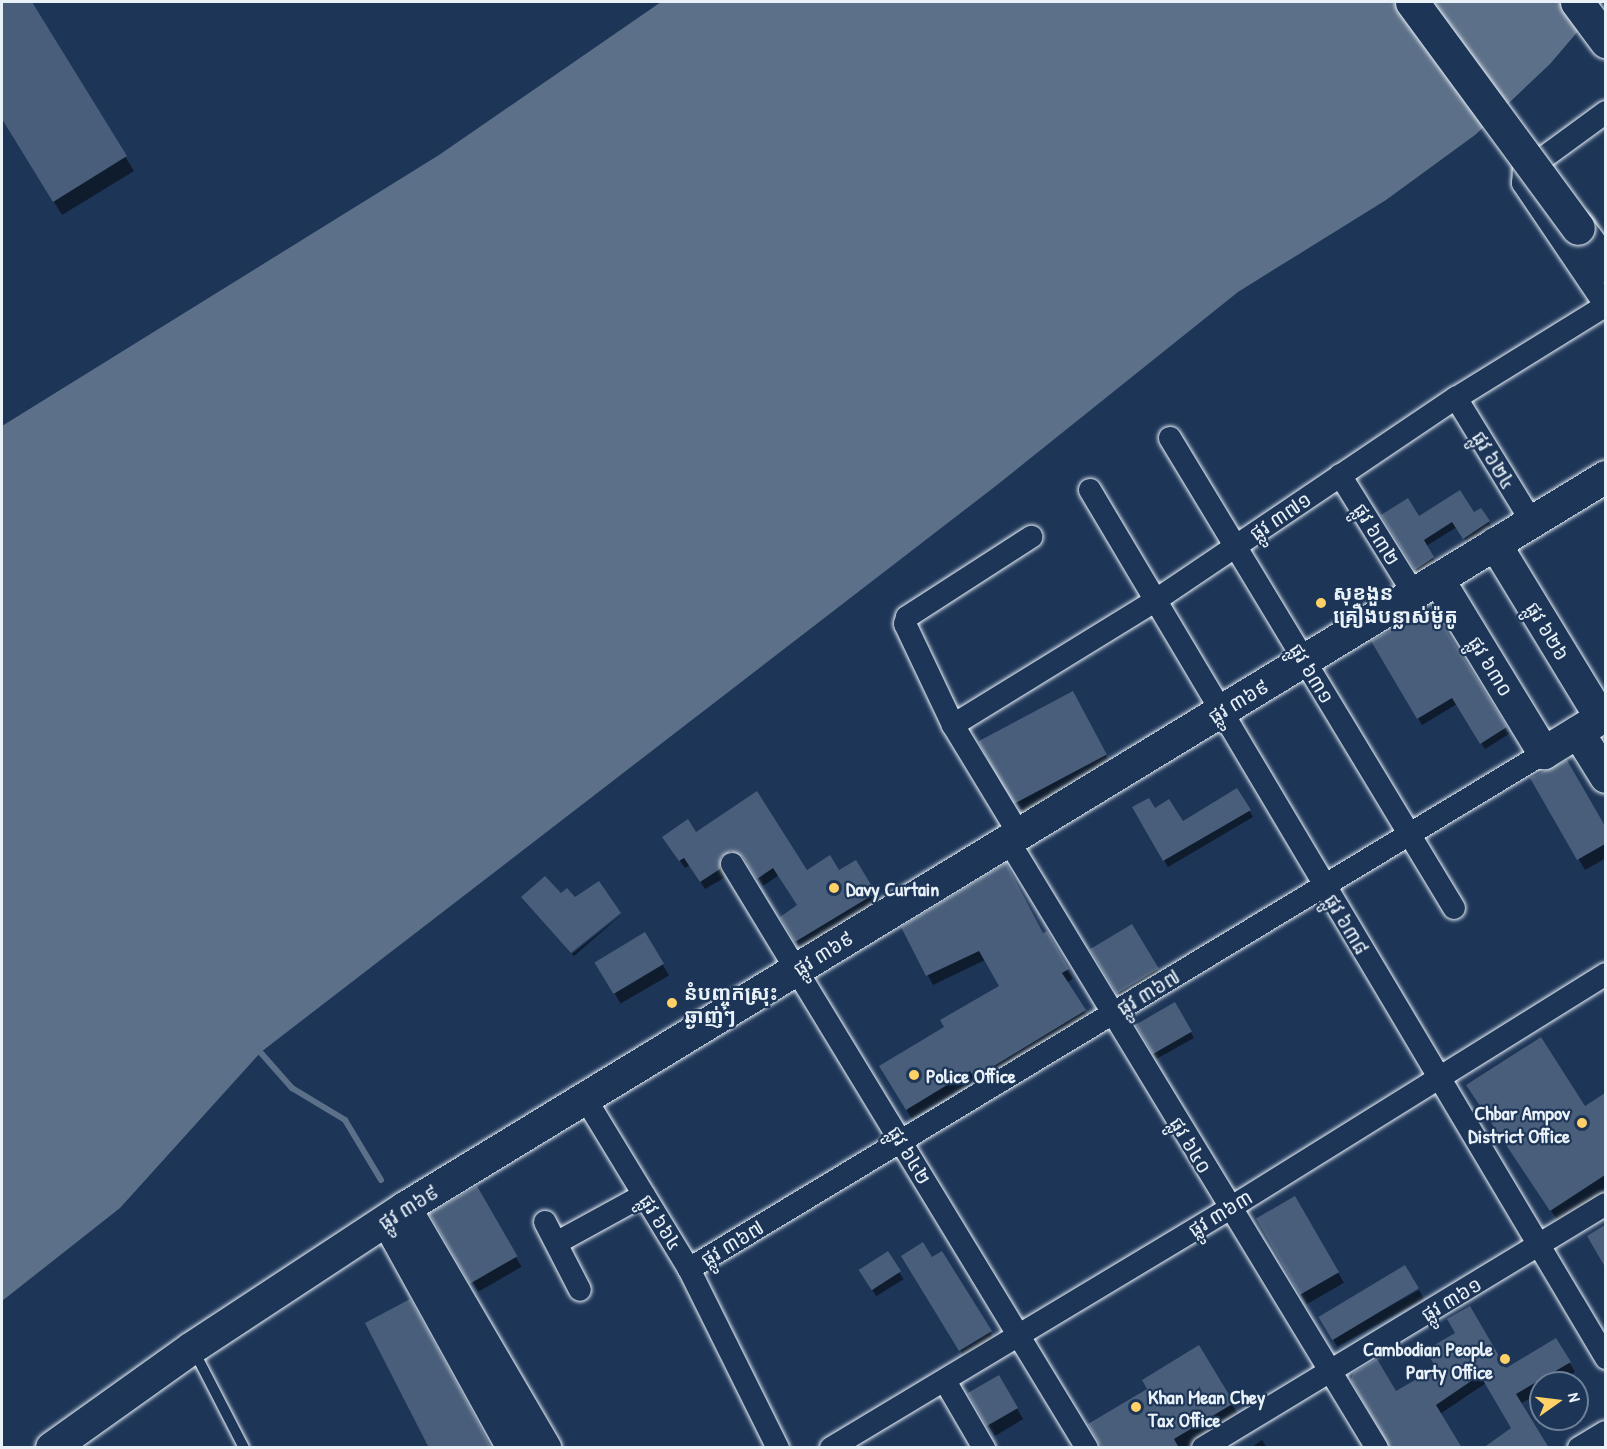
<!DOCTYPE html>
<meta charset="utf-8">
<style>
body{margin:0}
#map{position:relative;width:1607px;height:1449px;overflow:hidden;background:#1d3557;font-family:"Patrick Hand","Noto Sans Khmer",sans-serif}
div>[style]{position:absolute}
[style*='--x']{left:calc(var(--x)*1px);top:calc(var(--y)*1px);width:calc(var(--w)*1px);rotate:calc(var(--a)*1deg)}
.water>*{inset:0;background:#5d7089}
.shadow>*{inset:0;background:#0007;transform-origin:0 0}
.stream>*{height:6px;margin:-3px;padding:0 3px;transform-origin:3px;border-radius:3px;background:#5d7089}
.building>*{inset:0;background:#495e7a;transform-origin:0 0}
.roads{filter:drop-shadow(0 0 2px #e8f1f8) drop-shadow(0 0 2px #e8f1f8)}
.lane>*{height:10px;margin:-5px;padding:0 5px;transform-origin:5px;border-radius:5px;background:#1d3557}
.street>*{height:22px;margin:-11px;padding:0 11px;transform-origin:11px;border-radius:11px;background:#1d3557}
.secondary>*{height:32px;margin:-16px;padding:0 16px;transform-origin:16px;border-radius:16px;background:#1d3557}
.highway>*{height:33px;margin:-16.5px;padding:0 16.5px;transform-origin:16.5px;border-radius:16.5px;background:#1d3557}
.bridges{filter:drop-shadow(0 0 2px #e8f1f8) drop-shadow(0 0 2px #e8f1f8)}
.highway-bridge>*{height:33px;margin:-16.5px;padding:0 16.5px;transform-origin:16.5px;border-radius:16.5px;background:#1d3557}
.dots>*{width:16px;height:16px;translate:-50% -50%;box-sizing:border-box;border:3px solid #1d3557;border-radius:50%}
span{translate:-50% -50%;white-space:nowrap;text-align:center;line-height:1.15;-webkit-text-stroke:4.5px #1d3557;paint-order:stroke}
.street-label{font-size:20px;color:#e8f1f8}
.poi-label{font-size:20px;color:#e8f1f8;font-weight:700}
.left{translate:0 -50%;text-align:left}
.right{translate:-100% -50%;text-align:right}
.frame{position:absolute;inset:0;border:3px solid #e8f1f8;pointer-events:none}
.north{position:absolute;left:1529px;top:1371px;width:60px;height:60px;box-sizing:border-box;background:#1d3557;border:2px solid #6e8097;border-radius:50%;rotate:76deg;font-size:16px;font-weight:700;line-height:24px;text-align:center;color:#e8f1f8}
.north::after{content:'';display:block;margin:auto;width:21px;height:27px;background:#ffd166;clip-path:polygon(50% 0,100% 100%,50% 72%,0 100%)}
</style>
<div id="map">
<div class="water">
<div style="clip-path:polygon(661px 2px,1603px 2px,1550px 64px,1475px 135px,1386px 200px,1238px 292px,997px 485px,261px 1052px,120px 1208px,2px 1301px,2px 426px,439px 155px)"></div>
</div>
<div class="shadow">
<div style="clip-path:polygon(2px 2px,30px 2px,134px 171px,62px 215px,2px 117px)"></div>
<div style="clip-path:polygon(1481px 510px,1492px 527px,1467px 543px,1457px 527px,1426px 546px,1436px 563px,1419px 575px,1383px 516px,1418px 518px,1474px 514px)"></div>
<div style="clip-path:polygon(1431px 610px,1509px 734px,1485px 749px,1457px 704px,1422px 725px,1373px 642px)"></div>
<div style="clip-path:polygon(1080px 708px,1114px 770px,1026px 818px,981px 743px)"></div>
<div style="clip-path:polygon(1567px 762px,1606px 829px,1606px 858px,1585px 870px,1532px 778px)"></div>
<div style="clip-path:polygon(1237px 790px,1253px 817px,1168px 867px,1134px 808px,1154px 810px,1183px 824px)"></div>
<div style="clip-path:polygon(696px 834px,807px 872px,839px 872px,856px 862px,880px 902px,801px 949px,782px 917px,799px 906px,779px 875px,763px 886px,750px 865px,736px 858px,724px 865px,724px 878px,705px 889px,690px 865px,685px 868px,669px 845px)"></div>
<div style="clip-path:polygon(621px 915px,574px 956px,572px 954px)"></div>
<div style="left:1131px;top:926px;width:63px;height:45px;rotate:59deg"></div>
<div style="clip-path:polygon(903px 928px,1046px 933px,1073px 979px,1066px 983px,1090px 1020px,980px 1086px,977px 1080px,912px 1119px,881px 1067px,946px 1028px,1001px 986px,985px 960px,933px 985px)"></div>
<div style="left:645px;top:934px;width:48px;height:56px;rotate:60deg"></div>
<div style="left:1175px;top:1004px;width:39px;height:43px;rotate:61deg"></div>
<div style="clip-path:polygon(1468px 1086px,1585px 1108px,1606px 1094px,1606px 1194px,1560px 1224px)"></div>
<div style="left:476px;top:1188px;width:91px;height:50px;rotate:60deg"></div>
<div style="left:1295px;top:1198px;width:98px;height:43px;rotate:60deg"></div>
<div style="clip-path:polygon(1606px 1227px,1606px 1268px,1589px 1237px)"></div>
<div style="left:887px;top:1253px;width:31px;height:32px;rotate:58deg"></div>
<div style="clip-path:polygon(942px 1253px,995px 1340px,965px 1358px,903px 1256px,932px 1259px)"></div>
<div style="left:1419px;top:1290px;width:10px;height:99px;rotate:61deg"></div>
<div style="clip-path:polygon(1556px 1340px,1575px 1372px,1556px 1383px,1541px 1383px,1541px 1392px,1520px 1404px,1513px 1428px,1486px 1383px,1440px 1414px,1396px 1393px,1505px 1370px)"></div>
<div style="clip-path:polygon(1199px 1347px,1239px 1416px,1187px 1448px,1104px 1448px)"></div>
<div style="left:998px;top:1377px;width:49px;height:33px;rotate:59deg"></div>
<div style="clip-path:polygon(1262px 1440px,1267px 1448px,1251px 1448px)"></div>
</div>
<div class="stream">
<div style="--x:261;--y:1053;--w:47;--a:48.5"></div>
<div style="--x:292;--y:1088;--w:62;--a:31.1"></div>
<div style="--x:345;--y:1120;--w:70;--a:59"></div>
</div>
<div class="building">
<div style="clip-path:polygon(2px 2px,32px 2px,127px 156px,53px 202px,2px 119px)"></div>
<div style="clip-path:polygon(1460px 490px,1474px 512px,1481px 508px,1490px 521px,1463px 539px,1452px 522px,1424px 540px,1434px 557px,1415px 570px,1381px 515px,1408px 498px,1419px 516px)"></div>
<div style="clip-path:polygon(1432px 608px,1507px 727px,1480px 744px,1452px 698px,1417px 719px,1371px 641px)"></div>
<div style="left:1073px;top:691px;width:72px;height:107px;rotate:62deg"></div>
<div style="clip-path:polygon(1567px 760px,1605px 826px,1605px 844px,1577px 860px,1530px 778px)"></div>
<div style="clip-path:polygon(1237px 788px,1251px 810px,1163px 861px,1132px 807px,1149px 798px,1155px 808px,1169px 799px,1183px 821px)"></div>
<div style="clip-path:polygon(757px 791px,807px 870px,830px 855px,839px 870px,856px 860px,876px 893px,795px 942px,780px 917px,797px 905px,773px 868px,757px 879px,743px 857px,731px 851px,721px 857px,720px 869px,700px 882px,684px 858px,679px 861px,662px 837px,688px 819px,696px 832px)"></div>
<div style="clip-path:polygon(1006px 863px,1043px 933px,1047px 931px,1069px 969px,1062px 973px,1086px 1010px,974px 1078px,970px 1071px,906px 1110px,879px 1066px,944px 1027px,940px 1020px,999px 986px,979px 951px,926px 976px,901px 927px)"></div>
<div style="clip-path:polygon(545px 876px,561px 893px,567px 888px,575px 897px,599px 881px,621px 913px,571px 953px,521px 897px)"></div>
<div style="left:1132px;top:924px;width:52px;height:49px;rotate:59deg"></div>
<div style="left:645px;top:932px;width:37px;height:59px;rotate:59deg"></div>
<div style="left:1175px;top:1002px;width:34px;height:45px;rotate:60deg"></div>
<div style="clip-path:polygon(1541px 1037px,1585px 1106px,1605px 1093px,1605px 1175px,1550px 1211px,1466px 1085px)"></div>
<div style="left:477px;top:1186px;width:81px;height:55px;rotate:60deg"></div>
<div style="left:1295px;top:1196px;width:88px;height:45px;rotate:60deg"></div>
<div style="clip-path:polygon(1605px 1225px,1605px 1267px,1587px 1236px)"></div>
<div style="clip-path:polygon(923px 1242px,932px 1257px,942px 1251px,992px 1331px,959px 1351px,901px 1256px)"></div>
<div style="left:888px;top:1251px;width:24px;height:35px;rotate:57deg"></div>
<div style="left:1405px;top:1265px;width:27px;height:101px;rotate:59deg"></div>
<div style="clip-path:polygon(410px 1299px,474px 1415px,491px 1448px,429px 1448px,365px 1323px)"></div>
<div style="clip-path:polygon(1470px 1306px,1506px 1368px,1556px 1338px,1571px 1362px,1516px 1394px,1549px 1448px,1483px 1448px,1511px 1428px,1480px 1375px,1436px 1405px,1462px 1448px,1390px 1448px,1351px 1380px,1353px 1373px,1377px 1359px,1396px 1391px,1436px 1368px,1426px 1350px,1455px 1333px,1447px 1319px)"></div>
<div style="clip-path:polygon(1199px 1345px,1234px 1403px,1174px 1439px,1179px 1448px,1102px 1448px,1088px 1424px,1147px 1389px,1142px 1380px)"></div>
<div style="left:999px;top:1375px;width:38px;height:36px;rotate:60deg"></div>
</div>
<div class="roads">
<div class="lane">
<div style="--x:194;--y:1351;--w:109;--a:62.7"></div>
</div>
<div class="street">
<div style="--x:1606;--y:112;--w:102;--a:143.8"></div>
<div style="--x:1524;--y:172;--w:11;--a:95"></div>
<div style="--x:1523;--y:183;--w:148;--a:56"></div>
<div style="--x:1456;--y:398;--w:145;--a:58.5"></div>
<div style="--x:1170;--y:438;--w:549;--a:58.86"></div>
<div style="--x:1340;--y:475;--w:140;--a:58.1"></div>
<div style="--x:1090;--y:490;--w:1010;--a:59.27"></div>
<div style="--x:953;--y:725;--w:238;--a:-31.6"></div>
<div style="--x:1156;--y:600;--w:362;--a:-34"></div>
<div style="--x:1456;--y:398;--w:175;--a:-31.7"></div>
<div style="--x:1019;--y:834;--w:127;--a:-121.2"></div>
<div style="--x:953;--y:725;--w:112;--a:-115.4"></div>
<div style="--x:905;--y:624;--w:7;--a:-74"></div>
<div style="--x:907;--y:617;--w:148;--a:-32.8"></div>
<div style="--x:1008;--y:840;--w:711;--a:58.75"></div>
<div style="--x:732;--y:864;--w:683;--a:58.71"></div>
<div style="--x:585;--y:1098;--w:200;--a:58.7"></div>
<div style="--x:689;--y:1269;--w:200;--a:63.6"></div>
<div style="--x:545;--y:1222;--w:76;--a:62.8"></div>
<div style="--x:558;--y:1242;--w:98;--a:-28.7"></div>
<div style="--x:689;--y:1269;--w:999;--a:-31.11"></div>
<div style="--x:945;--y:1381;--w:78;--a:59.8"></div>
<div style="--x:831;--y:1448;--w:466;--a:-31"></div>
<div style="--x:1230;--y:1208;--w:443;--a:-31.9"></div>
<div style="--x:1203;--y:1448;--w:471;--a:-31.2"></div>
<div style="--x:1579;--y:1448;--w:31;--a:-31"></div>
</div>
<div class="secondary">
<div style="--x:1438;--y:579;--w:204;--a:58.7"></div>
<div style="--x:1544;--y:753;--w:67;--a:-31.6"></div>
<div style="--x:1601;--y:718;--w:204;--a:-121.3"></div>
<div style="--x:1578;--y:732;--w:53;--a:58.1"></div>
<div style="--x:405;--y:1208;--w:278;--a:59.7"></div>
<div style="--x:396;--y:1236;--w:242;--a:61.1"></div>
<div style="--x:52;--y:1448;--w:172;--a:-35.5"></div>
<div style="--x:192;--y:1348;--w:255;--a:-33.3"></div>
<div style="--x:405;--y:1208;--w:1406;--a:-31.33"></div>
</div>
<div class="highway">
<div style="--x:1577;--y:2;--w:49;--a:53.4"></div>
<div style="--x:1578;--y:228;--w:47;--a:53.6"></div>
</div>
</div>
<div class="bridges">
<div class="highway-bridge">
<div style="--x:1412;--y:2;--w:280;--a:53.7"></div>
</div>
</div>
<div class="dots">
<div style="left:1321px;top:603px;background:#ffd166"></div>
<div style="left:834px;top:888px;background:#ffd166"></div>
<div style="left:672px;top:1003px;background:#ffd166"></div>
<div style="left:914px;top:1075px;background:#ffd166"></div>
<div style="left:1582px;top:1123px;background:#ffd166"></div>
<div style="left:1505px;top:1359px;background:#ffd166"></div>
<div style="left:1136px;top:1407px;background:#ffd166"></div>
</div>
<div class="street-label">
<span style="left:1494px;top:460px;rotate:59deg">ផ្លូវ ៦២៤</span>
<span style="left:1280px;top:516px;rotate:-34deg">ផ្លូវ ៣៧១</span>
<span style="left:1377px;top:534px;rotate:58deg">ផ្លូវ ៦៣២</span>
<span style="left:1548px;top:631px;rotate:59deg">ផ្លូវ ៦២៦</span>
<span style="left:1491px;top:666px;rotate:59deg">ផ្លូវ ៦៣០</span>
<span style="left:1312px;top:673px;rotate:59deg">ផ្លូវ ៦៣១</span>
<span style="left:1238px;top:701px;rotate:-31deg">ផ្លូវ ៣៦៩</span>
<span style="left:1347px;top:924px;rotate:59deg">ផ្លូវ ៦៣៨</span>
<span style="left:823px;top:953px;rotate:-32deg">ផ្លូវ ៣៦៩</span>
<span style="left:1148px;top:992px;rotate:-31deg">ផ្លូវ ៣៦៧</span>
<span style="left:1191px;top:1145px;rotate:59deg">ផ្លូវ ៦៤០</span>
<span style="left:910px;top:1155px;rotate:59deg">ផ្លូវ ៦៤២</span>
<span style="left:408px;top:1207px;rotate:-32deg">ផ្លូវ ៣៦៩</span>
<span style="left:1220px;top:1213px;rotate:-31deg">ផ្លូវ ៣៦៣</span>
<span style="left:661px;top:1222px;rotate:58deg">ផ្លូវ ៦៦៤</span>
<span style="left:732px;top:1243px;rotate:-31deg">ផ្លូវ ៣៦៧</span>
<span style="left:1451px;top:1299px;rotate:-31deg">ផ្លូវ ៣៦១</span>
</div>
<div class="poi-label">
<span class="left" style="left:1333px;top:604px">សុខងួន<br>គ្រឿងបន្លាស់ម៉ូតូ</span>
<span class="left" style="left:846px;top:888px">Davy Curtain</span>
<span class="left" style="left:684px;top:1004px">នំបញ្ចុកស្រុះ<br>ឆ្ងាញ់ៗ</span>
<span class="left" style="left:926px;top:1075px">Police Office</span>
<span class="right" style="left:1570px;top:1124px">Chbar Ampov<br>District Office</span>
<span class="right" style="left:1493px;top:1360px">Cambodian People<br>Party Office</span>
<span class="left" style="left:1148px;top:1408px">Khan Mean Chey<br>Tax Office</span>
</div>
<div class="frame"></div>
<div class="north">N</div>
</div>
